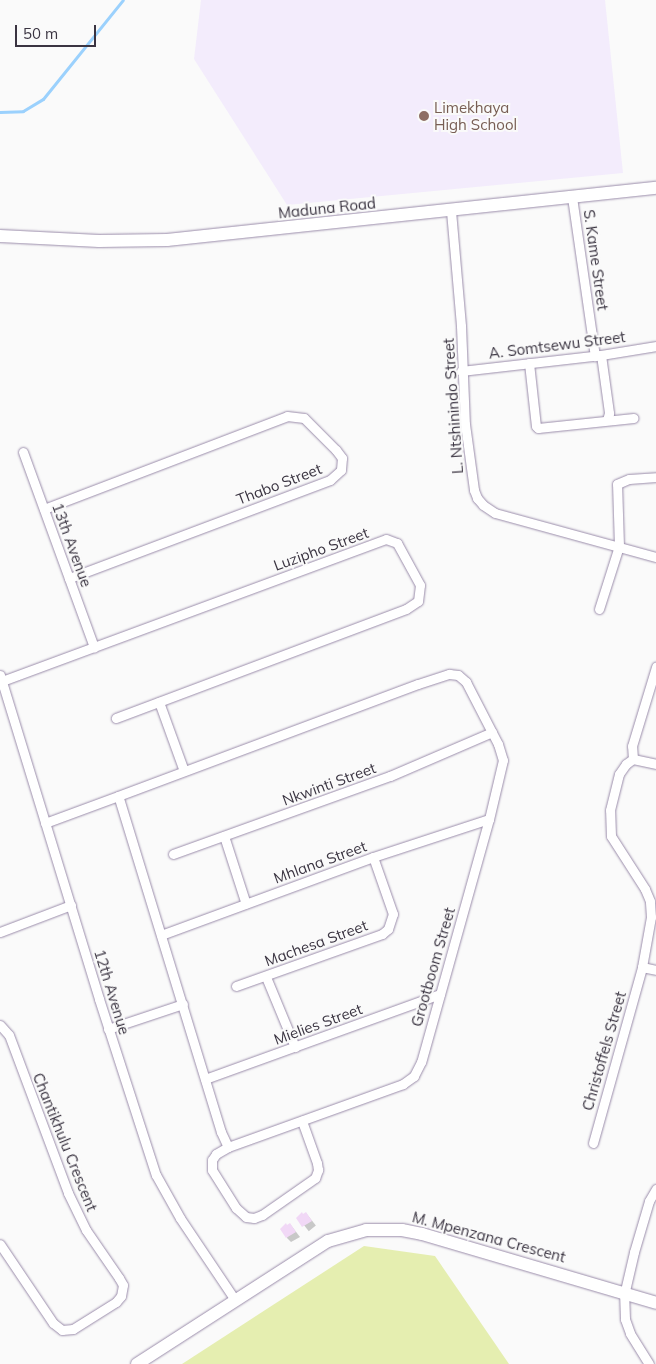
<!DOCTYPE html>
<style>
body{margin:0}
#map{position:relative;width:656px;height:1364px;overflow:hidden;background:#fafafa;font-family:Mulish,sans-serif}
div>[style]{position:absolute}
[style*='--x']{left:calc(var(--x)*1px);top:calc(var(--y)*1px);width:calc(var(--w)*1px);rotate:calc(var(--a)*1deg)}
.built>*{inset:0;background:#f3ecfc}
.green>*{inset:0;background:#e5eeb0}
.shadow>*{inset:0;background:#0003;transform-origin:0 0}
.stream>*{height:3px;margin:-1.5px;padding:0 1.5px;transform-origin:1.5px;border-radius:1.5px;background:#9bd1fd}
.building>*{inset:0;background:#f1d8f6}
.roads{filter:drop-shadow(0 0 1px #9a8caa) drop-shadow(0 0 1px #9a8caa)}
.street>*{height:9px;margin:-4.5px;padding:0 4.5px;transform-origin:4.5px;border-radius:4.5px;background:#fff}
.secondary>*{height:12px;margin:-6px;padding:0 6px;transform-origin:6px;border-radius:6px;background:#fff}
.dots>*{width:14px;height:14px;translate:-50% -50%;box-sizing:border-box;border:2px solid #fafafa;border-radius:50%}
span{translate:-50% -50%;white-space:nowrap;text-align:center;line-height:1.15;-webkit-text-stroke:4px #fafafa;paint-order:stroke}
.education-label{font-size:15px;color:#785e54}
.left{translate:0 -50%;text-align:left}
.street-label{font-size:15px;color:#3a3441}
.scale{position:absolute;left:15px;top:25px;width:81px;height:22px;box-sizing:border-box;border:2px solid #3a3441;border-top:0;padding-left:6px;font-size:15px;line-height:18px;white-space:nowrap;color:#3a3441;-webkit-text-stroke:4px #fafafa;paint-order:stroke}
</style>
<div id="map">
<div class="built">
<div style="clip-path:polygon(201px 0,605px 0,623px 173px,287px 205px,194px 59px)"></div>
</div>
<div class="green">
<div style="clip-path:polygon(364px 1246px,435px 1256px,509px 1364px,182px 1364px)"></div>
</div>
<div class="shadow">
<div style="left:306px;top:1213px;width:16px;height:9px;rotate:52deg"></div>
<div style="clip-path:polygon(290px 1224px,300px 1237px,291px 1242px,287px 1238px)"></div>
</div>
<div class="stream">
<div style="--x:0;--y:112;--w:23;--a:-2"></div>
<div style="--x:23;--y:111;--w:23;--a:-31"></div>
<div style="--x:43;--y:99;--w:127;--a:-51.1"></div>
</div>
<div class="building">
<div style="clip-path:polygon(302px 1212px,303px 1214px,306px 1212px,312px 1221px,302px 1227px,296px 1218px)"></div>
<div style="clip-path:polygon(286px 1223px,287px 1225px,290px 1223px,296px 1232px,286px 1238px,280px 1229px)"></div>
</div>
<div class="roads">
<div class="street">
<div style="--x:572;--y:197;--w:161;--a:81.8"></div>
<div style="--x:451;--y:211;--w:115;--a:85"></div>
<div style="--x:461;--y:326;--w:98;--a:87.7"></div>
<div style="--x:465;--y:424;--w:67;--a:82.2"></div>
<div style="--x:474;--y:490;--w:9;--a:69"></div>
<div style="--x:477;--y:498;--w:9;--a:49"></div>
<div style="--x:483;--y:505;--w:14;--a:34"></div>
<div style="--x:495;--y:513;--w:167;--a:15.3"></div>
<div style="--x:601;--y:355;--w:59;--a:82.1"></div>
<div style="--x:609;--y:413;--w:7;--a:106"></div>
<div style="--x:529;--y:363;--w:63;--a:83.7"></div>
<div style="--x:536;--y:426;--w:3;--a:45"></div>
<div style="--x:538;--y:428;--w:96;--a:-6"></div>
<div style="--x:461;--y:371;--w:141;--a:-6.5"></div>
<div style="--x:601;--y:355;--w:56;--a:-9.3"></div>
<div style="--x:23;--y:452;--w:208;--a:70"></div>
<div style="--x:44;--y:509;--w:260;--a:-20.9"></div>
<div style="--x:287;--y:416;--w:17;--a:7"></div>
<div style="--x:304;--y:418;--w:45;--a:45"></div>
<div style="--x:336;--y:450;--w:10;--a:53"></div>
<div style="--x:342;--y:458;--w:12;--a:95"></div>
<div style="--x:341;--y:470;--w:15;--a:138"></div>
<div style="--x:330;--y:480;--w:279;--a:159.4"></div>
<div style="--x:599;--y:609;--w:66;--a:-72.4"></div>
<div style="--x:619;--y:546;--w:62;--a:-91.8"></div>
<div style="--x:617;--y:484;--w:13;--a:-23"></div>
<div style="--x:629;--y:479;--w:27;--a:-4"></div>
<div style="--x:0;--y:675;--w:339;--a:73"></div>
<div style="--x:99;--y:999;--w:185;--a:72.1"></div>
<div style="--x:156;--y:1175;--w:49;--a:60.8"></div>
<div style="--x:180;--y:1218;--w:99;--a:56.1"></div>
<div style="--x:2;--y:681;--w:409;--a:-20.3"></div>
<div style="--x:386;--y:539;--w:12;--a:20"></div>
<div style="--x:397;--y:543;--w:48;--a:61.3"></div>
<div style="--x:420;--y:585;--w:16;--a:97"></div>
<div style="--x:418;--y:601;--w:14;--a:146"></div>
<div style="--x:406;--y:609;--w:310;--a:159.4"></div>
<div style="--x:159;--y:702;--w:73;--a:70.1"></div>
<div style="--x:633;--y:759;--w:13;--a:-94"></div>
<div style="--x:632;--y:746;--w:83;--a:-73.1"></div>
<div style="--x:45;--y:823;--w:78;--a:-20.3"></div>
<div style="--x:224;--y:836;--w:71;--a:72.1"></div>
<div style="--x:173;--y:854;--w:231;--a:-19.8"></div>
<div style="--x:390;--y:776;--w:111;--a:-23.3"></div>
<div style="--x:0;--y:932;--w:76;--a:-20.8"></div>
<div style="--x:161;--y:935;--w:226;--a:-20.2"></div>
<div style="--x:373;--y:857;--w:122;--a:-18.1"></div>
<div style="--x:642;--y:967;--w:14;--a:12"></div>
<div style="--x:266;--y:977;--w:76;--a:67.5"></div>
<div style="--x:236;--y:986;--w:155;--a:-19.6"></div>
<div style="--x:382;--y:934;--w:8;--a:-40"></div>
<div style="--x:388;--y:929;--w:16;--a:-72"></div>
<div style="--x:393;--y:914;--w:60;--a:-109.3"></div>
<div style="--x:0;--y:1025;--w:13;--a:48"></div>
<div style="--x:9;--y:1035;--w:169;--a:69.5"></div>
<div style="--x:68;--y:1193;--w:41;--a:64.1"></div>
<div style="--x:86;--y:1230;--w:58;--a:55.5"></div>
<div style="--x:119;--y:1278;--w:8;--a:60"></div>
<div style="--x:123;--y:1285;--w:11;--a:100"></div>
<div style="--x:121;--y:1296;--w:8;--a:130"></div>
<div style="--x:116;--y:1302;--w:51;--a:147.9"></div>
<div style="--x:73;--y:1329;--w:11;--a:175"></div>
<div style="--x:62;--y:1330;--w:11;--a:-142"></div>
<div style="--x:53;--y:1323;--w:95;--a:-123.9"></div>
<div style="--x:108;--y:1029;--w:79;--a:-18.4"></div>
<div style="--x:205;--y:1079;--w:250;--a:-19.9"></div>
<div style="--x:593;--y:1143;--w:183;--a:-74.4"></div>
<div style="--x:642;--y:967;--w:51;--a:-79.8"></div>
<div style="--x:651;--y:917;--w:16;--a:-94"></div>
<div style="--x:650;--y:901;--w:13;--a:-113"></div>
<div style="--x:645;--y:889;--w:63;--a:-122.7"></div>
<div style="--x:611;--y:836;--w:26;--a:-92"></div>
<div style="--x:610;--y:810;--w:37;--a:-76"></div>
<div style="--x:619;--y:774;--w:12;--a:-55"></div>
<div style="--x:626;--y:764;--w:9;--a:-36"></div>
<div style="--x:633;--y:759;--w:24;--a:12"></div>
<div style="--x:228;--y:1147;--w:17;--a:-115"></div>
<div style="--x:221;--y:1132;--w:351;--a:-107"></div>
<div style="--x:118;--y:796;--w:320;--a:-20.5"></div>
<div style="--x:418;--y:684;--w:33;--a:-18"></div>
<div style="--x:449;--y:674;--w:9;--a:6"></div>
<div style="--x:458;--y:675;--w:11;--a:41"></div>
<div style="--x:466;--y:682;--w:70;--a:62.7"></div>
<div style="--x:498;--y:744;--w:17;--a:73"></div>
<div style="--x:503;--y:760;--w:61;--a:103.3"></div>
<div style="--x:489;--y:819;--w:252;--a:105.6"></div>
<div style="--x:421;--y:1062;--w:16;--a:117"></div>
<div style="--x:414;--y:1076;--w:14;--a:144"></div>
<div style="--x:403;--y:1084;--w:186;--a:160.2"></div>
<div style="--x:228;--y:1147;--w:14;--a:150"></div>
<div style="--x:216;--y:1154;--w:7;--a:124"></div>
<div style="--x:212;--y:1160;--w:10;--a:90"></div>
<div style="--x:212;--y:1170;--w:45;--a:57.7"></div>
<div style="--x:236;--y:1208;--w:13;--a:42"></div>
<div style="--x:246;--y:1217;--w:8;--a:7"></div>
<div style="--x:254;--y:1218;--w:9;--a:-21"></div>
<div style="--x:262;--y:1215;--w:65;--a:-34.9"></div>
<div style="--x:315;--y:1178;--w:9;--a:-69"></div>
<div style="--x:318;--y:1170;--w:7;--a:-98"></div>
<div style="--x:317;--y:1163;--w:45;--a:-109.7"></div>
<div style="--x:649;--y:1364;--w:36;--a:-122"></div>
<div style="--x:630;--y:1333;--w:15;--a:-110"></div>
<div style="--x:625;--y:1319;--w:24;--a:-92"></div>
<div style="--x:624;--y:1295;--w:44;--a:-76.9"></div>
<div style="--x:634;--y:1252;--w:53;--a:-73.6"></div>
<div style="--x:649;--y:1201;--w:14;--a:-60"></div>
</div>
<div class="secondary">
<div style="--x:0;--y:236;--w:99;--a:2.9"></div>
<div style="--x:99;--y:241;--w:68;--a:-0.8"></div>
<div style="--x:167;--y:240;--w:492;--a:-6.1"></div>
<div style="--x:137;--y:1364;--w:227;--a:-32.8"></div>
<div style="--x:328;--y:1241;--w:40;--a:-16"></div>
<div style="--x:366;--y:1230;--w:36;--a:0"></div>
<div style="--x:402;--y:1230;--w:20;--a:11"></div>
<div style="--x:422;--y:1234;--w:244;--a:16.4"></div>
</div>
</div>
<div class="dots">
<div style="left:424px;top:116px;background:#8d6e63"></div>
</div>
<div class="education-label">
<span class="left" style="left:434px;top:116px">Limekhaya<br>High School</span>
</div>
<div class="street-label">
<span style="left:327px;top:208px;rotate:-6deg">Maduna Road</span>
<span style="left:596px;top:260px;rotate:82deg">S. Kame Street</span>
<span style="left:557px;top:345px;rotate:-7deg">A. Somtsewu Street</span>
<span style="left:453px;top:406px;rotate:-94deg">L. Ntshinindo Street</span>
<span style="left:279px;top:484px;rotate:-21deg">Thabo Street</span>
<span style="left:72px;top:545px;rotate:70deg">13th Avenue</span>
<span style="left:321px;top:549px;rotate:-20deg">Luzipho Street</span>
<span style="left:329px;top:784px;rotate:-20deg">Nkwinti Street</span>
<span style="left:320px;top:862px;rotate:-20deg">Mhlana Street</span>
<span style="left:316px;top:943px;rotate:-20deg">Machesa Street</span>
<span style="left:433px;top:967px;rotate:-74deg">Grootboom Street</span>
<span style="left:112px;top:992px;rotate:73deg">12th Avenue</span>
<span style="left:318px;top:1024px;rotate:-20deg">Mielies Street</span>
<span style="left:604px;top:1051px;rotate:-74deg">Christoffels Street</span>
<span style="left:65px;top:1142px;rotate:68deg">Chantikhulu Crescent</span>
<span style="left:489px;top:1237px;rotate:15deg">M. Mpenzana Crescent</span>
</div>
<div class="scale">50 m</div>
</div>
